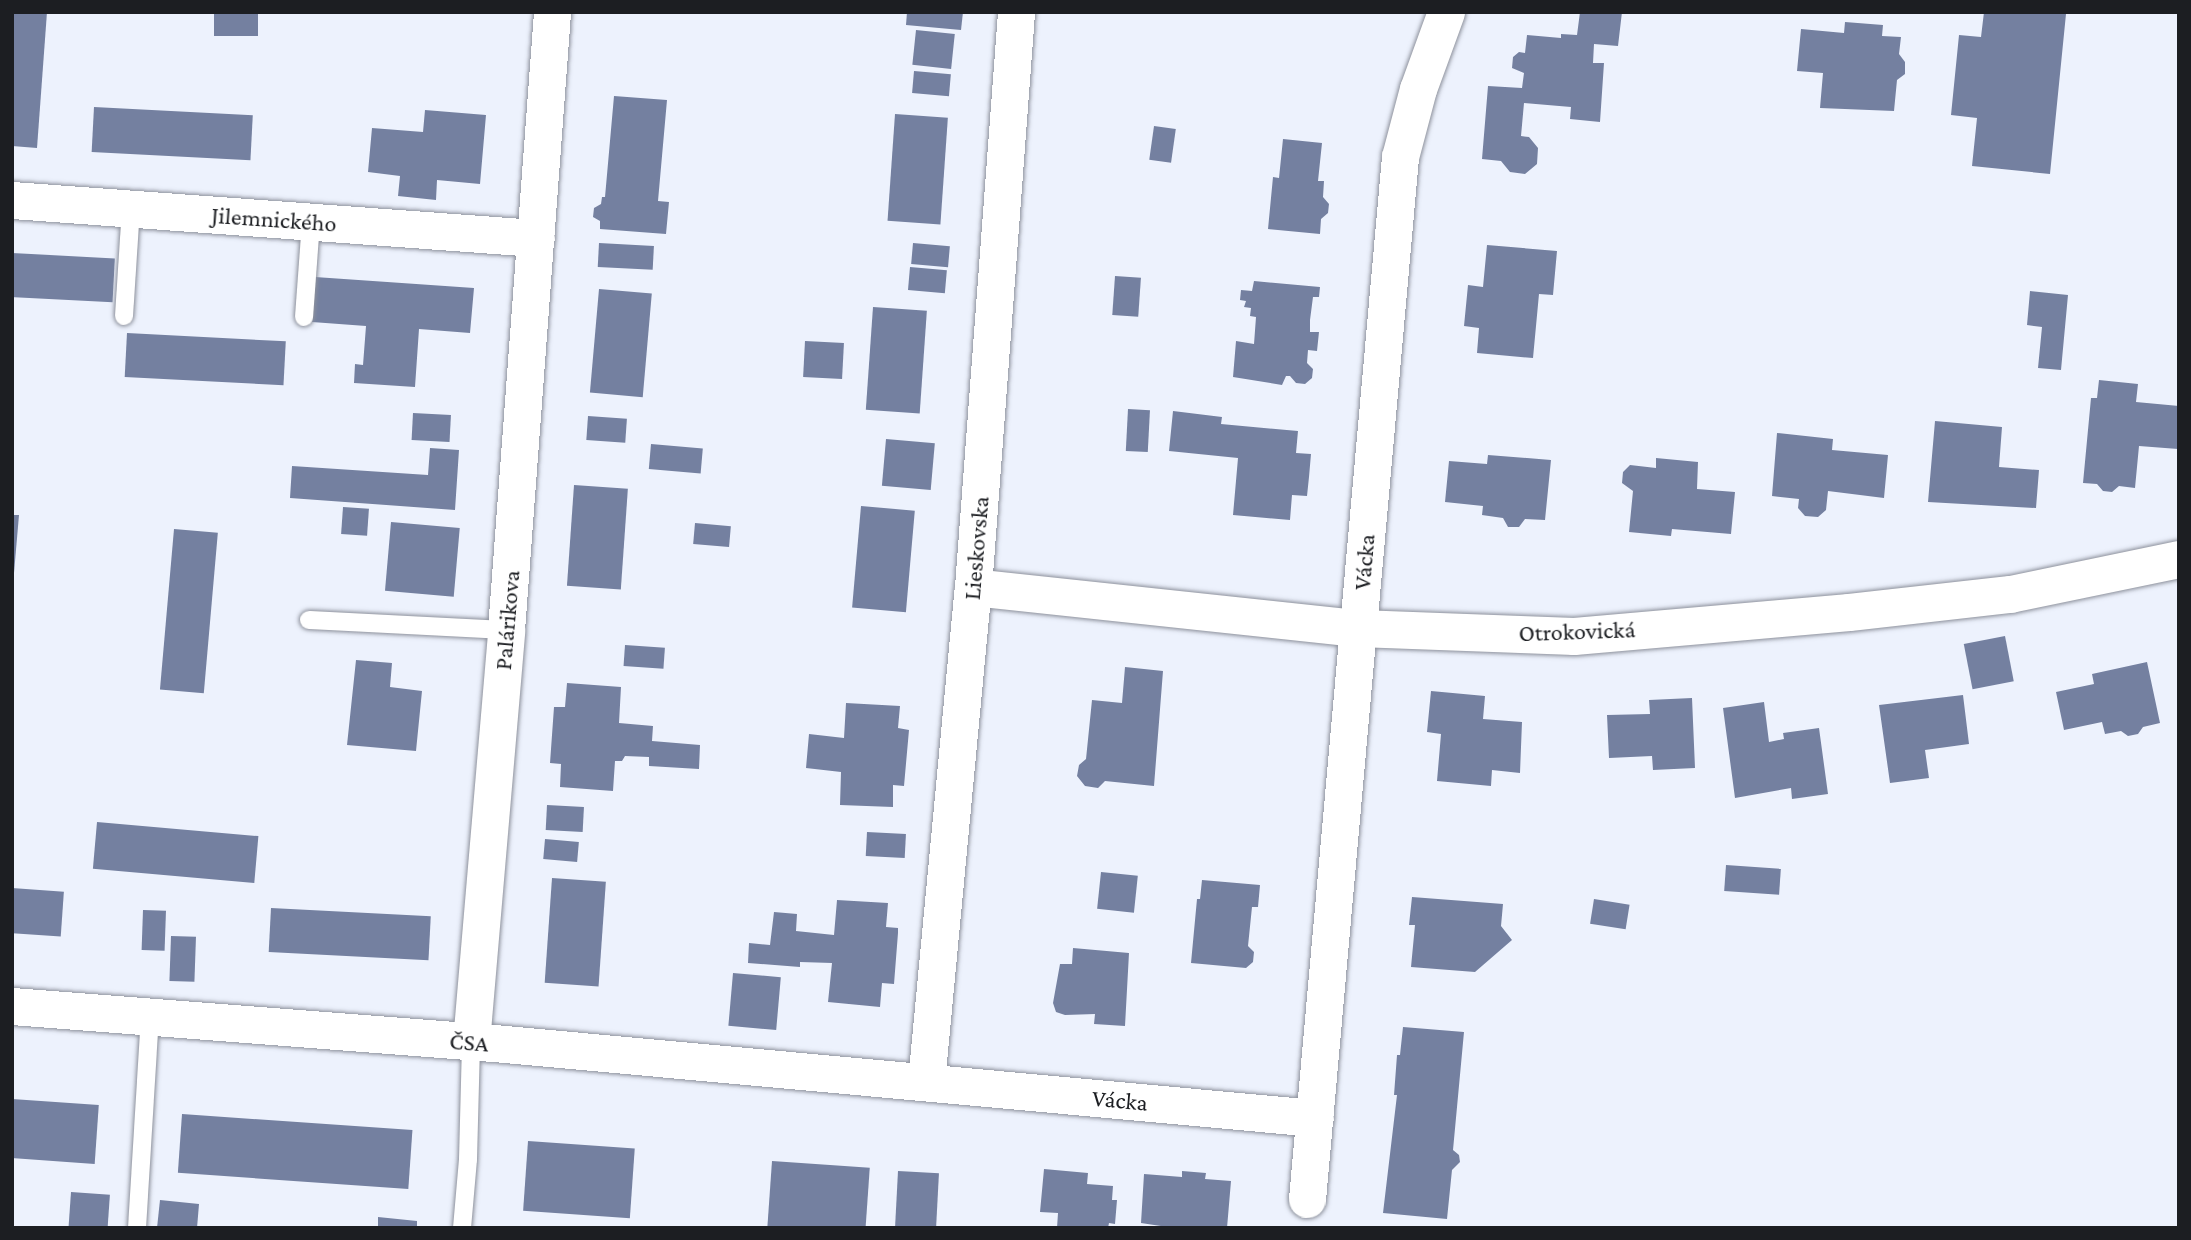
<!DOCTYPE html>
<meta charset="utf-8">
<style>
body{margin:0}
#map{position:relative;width:2191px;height:1240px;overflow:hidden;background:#edf2fd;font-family:"Crimson Pro",serif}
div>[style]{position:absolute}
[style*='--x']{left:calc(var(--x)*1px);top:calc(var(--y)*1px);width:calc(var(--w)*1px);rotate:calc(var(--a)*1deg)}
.building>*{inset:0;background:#7480a0;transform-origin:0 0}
.roads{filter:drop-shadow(0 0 2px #8d919c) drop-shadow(0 0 2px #8d919c)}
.service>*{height:18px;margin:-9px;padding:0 9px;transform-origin:9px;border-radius:9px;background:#fff}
.minor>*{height:37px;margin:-18.5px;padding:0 18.5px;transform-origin:18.5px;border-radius:18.5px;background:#fff}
span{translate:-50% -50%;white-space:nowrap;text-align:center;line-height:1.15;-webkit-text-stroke:5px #fff;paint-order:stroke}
.street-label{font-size:24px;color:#1c1e22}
.frame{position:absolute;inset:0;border:14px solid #1c1e22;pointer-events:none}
</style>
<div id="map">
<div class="building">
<div style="clip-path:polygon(12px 12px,47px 12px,37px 148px,12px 146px)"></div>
<div style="left:214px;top:12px;width:44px;height:24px"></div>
<div style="clip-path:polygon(907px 12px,963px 12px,961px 30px,906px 25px)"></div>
<div style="clip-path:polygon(1580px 12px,1622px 12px,1618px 46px,1594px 44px,1593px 63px,1604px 63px,1600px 122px,1570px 119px,1571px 107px,1524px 103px,1521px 136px,1529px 137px,1538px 148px,1537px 164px,1525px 174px,1510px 172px,1501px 161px,1482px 159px,1488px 86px,1522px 88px,1524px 73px,1512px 68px,1513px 57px,1519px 52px,1525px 53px,1527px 35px,1561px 38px,1561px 34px,1577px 35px)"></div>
<div style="clip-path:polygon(1984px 12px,2066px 14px,2050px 174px,1972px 166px,1977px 118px,1951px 115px,1959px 35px,1981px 37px)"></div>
<div style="clip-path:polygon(1845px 22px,1883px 25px,1882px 36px,1901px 37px,1899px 54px,1905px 62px,1905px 74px,1897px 80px,1894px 111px,1820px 108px,1823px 73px,1797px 71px,1801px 29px,1844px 33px)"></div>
<div style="left:916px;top:30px;width:39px;height:35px;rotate:6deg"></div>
<div style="left:914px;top:71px;width:37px;height:22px;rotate:5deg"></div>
<div style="clip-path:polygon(614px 96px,667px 100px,658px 201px,669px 202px,666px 234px,600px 229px,600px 221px,593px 217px,594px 208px,601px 204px,602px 197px,605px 197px)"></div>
<div style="left:94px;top:107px;width:159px;height:45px;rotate:3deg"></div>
<div style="clip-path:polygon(425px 110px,486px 115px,480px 184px,437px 180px,436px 200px,398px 196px,400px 176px,368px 172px,372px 128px,423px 132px)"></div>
<div style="left:895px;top:114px;width:53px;height:107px;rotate:4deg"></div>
<div style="left:1154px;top:126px;width:22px;height:34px;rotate:8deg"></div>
<div style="clip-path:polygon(1283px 139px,1322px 143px,1318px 181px,1324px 181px,1323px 197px,1329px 204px,1328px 213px,1321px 219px,1320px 234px,1268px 229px,1273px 177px,1279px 178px)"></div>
<div style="left:599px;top:243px;width:55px;height:24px;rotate:3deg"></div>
<div style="left:913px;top:243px;width:37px;height:21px;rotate:5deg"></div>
<div style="clip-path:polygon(1487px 245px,1557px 251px,1553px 295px,1539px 294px,1533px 358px,1477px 353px,1479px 328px,1464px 326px,1468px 285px,1483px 287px)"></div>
<div style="left:12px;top:253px;width:103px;height:44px;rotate:3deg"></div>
<div style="left:910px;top:267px;width:37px;height:23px;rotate:5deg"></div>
<div style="left:1115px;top:276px;width:26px;height:39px;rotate:4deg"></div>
<div style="clip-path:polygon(315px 277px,474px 288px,470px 333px,419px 329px,415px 387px,354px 383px,355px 364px,363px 365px,366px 326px,312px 322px)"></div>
<div style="clip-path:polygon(1254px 281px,1320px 287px,1319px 297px,1313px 297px,1310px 320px,1310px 332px,1319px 332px,1317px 351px,1308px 350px,1307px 363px,1313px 369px,1312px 378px,1305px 384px,1296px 383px,1290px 376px,1286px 376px,1282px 385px,1233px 377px,1236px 341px,1254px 344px,1256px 317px,1250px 316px,1251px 308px,1244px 307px,1246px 301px,1240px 300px,1241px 290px,1252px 291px)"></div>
<div style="left:599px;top:289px;width:53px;height:104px;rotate:5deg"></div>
<div style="clip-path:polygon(2030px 291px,2068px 295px,2061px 370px,2038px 368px,2042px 327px,2027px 325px)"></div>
<div style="left:873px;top:307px;width:54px;height:103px;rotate:4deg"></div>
<div style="left:127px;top:333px;width:159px;height:44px;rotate:3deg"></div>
<div style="left:805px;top:341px;width:39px;height:36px;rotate:3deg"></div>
<div style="clip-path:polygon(2099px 380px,2138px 384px,2136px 402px,2179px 406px,2178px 449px,2139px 446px,2135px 488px,2119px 486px,2112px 492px,2103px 491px,2097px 484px,2083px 483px,2091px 398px,2097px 398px)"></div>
<div style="left:1128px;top:409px;width:22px;height:42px;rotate:3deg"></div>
<div style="clip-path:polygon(1173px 411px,1222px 417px,1221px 424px,1298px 431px,1296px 453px,1311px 454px,1309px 477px,1307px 496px,1292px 495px,1290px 520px,1233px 515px,1238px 458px,1169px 451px)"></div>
<div style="left:413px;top:413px;width:38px;height:27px;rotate:3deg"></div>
<div style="left:588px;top:416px;width:39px;height:24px;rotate:4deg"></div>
<div style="clip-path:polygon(1935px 421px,2002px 427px,1999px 467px,2039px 470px,2036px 508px,1928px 502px)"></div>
<div style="clip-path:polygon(1777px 433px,1833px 439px,1832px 450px,1888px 455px,1884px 498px,1828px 491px,1826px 510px,1818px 517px,1805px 516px,1798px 508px,1799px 499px,1772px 496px)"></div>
<div style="left:886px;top:439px;width:49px;height:47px;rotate:5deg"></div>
<div style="left:651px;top:444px;width:52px;height:25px;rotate:5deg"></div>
<div style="clip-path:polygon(430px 448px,459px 450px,455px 510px,290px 498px,292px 466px,428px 475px)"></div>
<div style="clip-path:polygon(1488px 455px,1551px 460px,1545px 520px,1525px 519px,1519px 527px,1508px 527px,1503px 518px,1482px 515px,1483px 506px,1445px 502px,1449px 461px,1487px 464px)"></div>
<div style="clip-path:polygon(1656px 458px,1698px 462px,1697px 489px,1735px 492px,1731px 534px,1672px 529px,1671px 536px,1629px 532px,1633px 491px,1622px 483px,1623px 472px,1630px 465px,1656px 468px)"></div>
<div style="left:574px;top:485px;width:54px;height:101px;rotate:4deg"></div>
<div style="left:861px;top:506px;width:54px;height:102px;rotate:5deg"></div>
<div style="left:343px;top:507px;width:26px;height:27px;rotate:4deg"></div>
<div style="clip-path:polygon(12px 515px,19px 515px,14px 573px,12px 573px)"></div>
<div style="left:391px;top:522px;width:69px;height:69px;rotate:5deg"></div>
<div style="left:695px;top:523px;width:36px;height:21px;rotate:5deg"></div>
<div style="left:174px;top:529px;width:44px;height:161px;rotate:5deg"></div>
<div style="left:2005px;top:636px;width:46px;height:42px;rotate:79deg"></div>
<div style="left:625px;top:645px;width:40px;height:21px;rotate:4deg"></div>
<div style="clip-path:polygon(356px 660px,392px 663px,390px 687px,422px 691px,416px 751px,347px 745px)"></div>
<div style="clip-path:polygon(2147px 662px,2160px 723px,2143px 727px,2138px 734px,2128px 736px,2121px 731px,2105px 734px,2102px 722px,2064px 730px,2056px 692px,2094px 684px,2092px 674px)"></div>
<div style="clip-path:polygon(1125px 667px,1163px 671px,1154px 786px,1105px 781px,1098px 788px,1085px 786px,1077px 776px,1079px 765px,1086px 759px,1092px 700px,1122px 703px)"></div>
<div style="clip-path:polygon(567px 683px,621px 687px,619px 723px,653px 726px,652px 741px,700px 745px,699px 769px,649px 766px,649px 757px,625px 756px,622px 761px,615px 761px,613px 791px,560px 787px,561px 764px,550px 763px,554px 707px,565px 707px)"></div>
<div style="clip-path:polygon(1431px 691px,1485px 696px,1483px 719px,1522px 722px,1520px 773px,1492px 770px,1491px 786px,1437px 781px,1441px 734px,1427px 732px)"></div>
<div style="clip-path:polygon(1963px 695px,1969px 744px,1925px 750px,1929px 778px,1890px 783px,1879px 705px)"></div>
<div style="clip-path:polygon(1692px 698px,1695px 768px,1653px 770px,1652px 756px,1609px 758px,1607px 715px,1650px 714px,1649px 700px)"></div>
<div style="clip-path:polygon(1764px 702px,1769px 742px,1784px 739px,1783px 733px,1819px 728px,1828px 794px,1792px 799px,1791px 788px,1735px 798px,1723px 708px)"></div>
<div style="clip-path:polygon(846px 703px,900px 706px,898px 728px,909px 730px,904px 786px,893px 785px,893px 807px,840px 805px,841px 772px,806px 768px,809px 734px,844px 738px)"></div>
<div style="left:547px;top:805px;width:37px;height:25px;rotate:3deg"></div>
<div style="left:97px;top:822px;width:162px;height:47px;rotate:5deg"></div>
<div style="left:867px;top:832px;width:39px;height:24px;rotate:3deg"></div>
<div style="left:545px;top:839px;width:34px;height:20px;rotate:5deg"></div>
<div style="left:1726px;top:865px;width:55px;height:26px;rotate:4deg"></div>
<div style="left:1101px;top:872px;width:37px;height:37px;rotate:6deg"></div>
<div style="left:552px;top:878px;width:54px;height:105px;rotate:4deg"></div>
<div style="clip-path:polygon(1202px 880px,1260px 885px,1258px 907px,1252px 907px,1248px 946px,1254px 952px,1253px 962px,1246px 968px,1191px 963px,1197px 899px,1200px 899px)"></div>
<div style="left:12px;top:888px;width:52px;height:45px;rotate:4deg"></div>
<div style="clip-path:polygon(1412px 897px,1503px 904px,1501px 926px,1512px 940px,1475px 972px,1411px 967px,1415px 925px,1409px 925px)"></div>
<div style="left:1594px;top:899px;width:36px;height:25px;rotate:9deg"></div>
<div style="clip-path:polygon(837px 900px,888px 903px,886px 927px,898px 928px,898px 933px,894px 984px,882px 983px,880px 1007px,828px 1002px,832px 963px,800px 962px,800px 967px,748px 963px,749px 943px,770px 945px,774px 912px,797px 914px,796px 931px,834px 935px)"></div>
<div style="left:271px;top:908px;width:160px;height:44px;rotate:3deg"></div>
<div style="left:143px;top:910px;width:23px;height:40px;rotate:2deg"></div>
<div style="left:171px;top:936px;width:25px;height:45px;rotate:2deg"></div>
<div style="clip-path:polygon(1073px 948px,1129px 953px,1125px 1026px,1094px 1024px,1095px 1014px,1065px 1015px,1056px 1012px,1053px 1003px,1060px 964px,1072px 964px)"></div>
<div style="left:733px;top:973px;width:48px;height:53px;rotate:5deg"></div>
<div style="clip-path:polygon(1403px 1027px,1464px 1032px,1453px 1150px,1459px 1155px,1460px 1162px,1452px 1170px,1447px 1219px,1383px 1213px,1397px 1095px,1394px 1095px,1397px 1055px,1400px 1055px)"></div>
<div style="left:12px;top:1099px;width:87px;height:59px;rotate:4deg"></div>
<div style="left:182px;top:1114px;width:231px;height:59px;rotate:4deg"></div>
<div style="left:528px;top:1141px;width:107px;height:70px;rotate:4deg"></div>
<div style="left:772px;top:1161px;width:98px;height:67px;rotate:4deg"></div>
<div style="clip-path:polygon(1044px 1169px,1088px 1173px,1087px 1184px,1113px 1186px,1112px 1200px,1117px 1200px,1115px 1224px,1109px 1223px,1108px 1228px,1057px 1228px,1058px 1213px,1040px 1212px)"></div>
<div style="left:898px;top:1171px;width:41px;height:57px;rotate:3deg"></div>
<div style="clip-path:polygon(1182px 1171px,1206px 1173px,1205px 1179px,1231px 1181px,1227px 1228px,1174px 1228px,1141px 1223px,1144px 1174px,1182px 1177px)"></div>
<div style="left:71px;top:1192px;width:39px;height:36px;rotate:4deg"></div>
<div style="clip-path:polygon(160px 1200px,199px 1204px,197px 1228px,157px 1228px)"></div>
<div style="clip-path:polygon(378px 1217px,417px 1221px,417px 1228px,378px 1228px)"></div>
</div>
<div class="roads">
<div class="service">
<div style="--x:124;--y:316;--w:108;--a:-86.3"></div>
<div style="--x:304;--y:317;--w:95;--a:-85.8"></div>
<div style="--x:309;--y:620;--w:197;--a:2.9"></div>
<div style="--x:137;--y:1228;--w:211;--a:-86.5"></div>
<div style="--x:462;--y:1228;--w:69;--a:-85"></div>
<div style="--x:468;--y:1159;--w:117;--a:-88.5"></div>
</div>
<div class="minor">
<div style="--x:12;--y:200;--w:525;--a:4.15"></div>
<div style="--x:973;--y:587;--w:387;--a:6.1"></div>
<div style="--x:1358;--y:628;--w:216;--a:2.1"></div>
<div style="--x:1574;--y:636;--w:276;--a:-5"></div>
<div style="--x:1849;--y:612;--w:162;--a:-6.4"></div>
<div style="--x:2010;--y:594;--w:173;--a:-11.7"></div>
<div style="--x:12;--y:1006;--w:494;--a:4.4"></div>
<div style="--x:505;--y:1044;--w:813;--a:5.22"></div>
<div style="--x:471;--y:1042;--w:413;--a:-85.1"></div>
<div style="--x:506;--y:630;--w:620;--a:-85.74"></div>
<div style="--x:926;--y:1082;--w:497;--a:-84.6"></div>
<div style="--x:973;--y:587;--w:577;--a:-85.72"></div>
<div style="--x:1307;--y:1199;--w:1046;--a:-84.9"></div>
<div style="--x:1400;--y:157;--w:70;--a:-75.2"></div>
<div style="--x:1418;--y:89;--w:82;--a:-70"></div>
</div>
</div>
<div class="street-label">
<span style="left:274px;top:219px;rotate:4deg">Jilemnického</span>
<span style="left:976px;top:548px;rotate:-85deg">Lieskovska</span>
<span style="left:1364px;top:562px;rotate:-85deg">Vácka</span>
<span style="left:507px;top:620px;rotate:-85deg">Palárikova</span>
<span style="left:1577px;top:631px;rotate:-2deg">Otrokovická</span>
<span style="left:469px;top:1042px;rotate:4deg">ČSA</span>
<span style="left:1120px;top:1100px;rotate:5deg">Vácka</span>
</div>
<div class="frame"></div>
</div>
